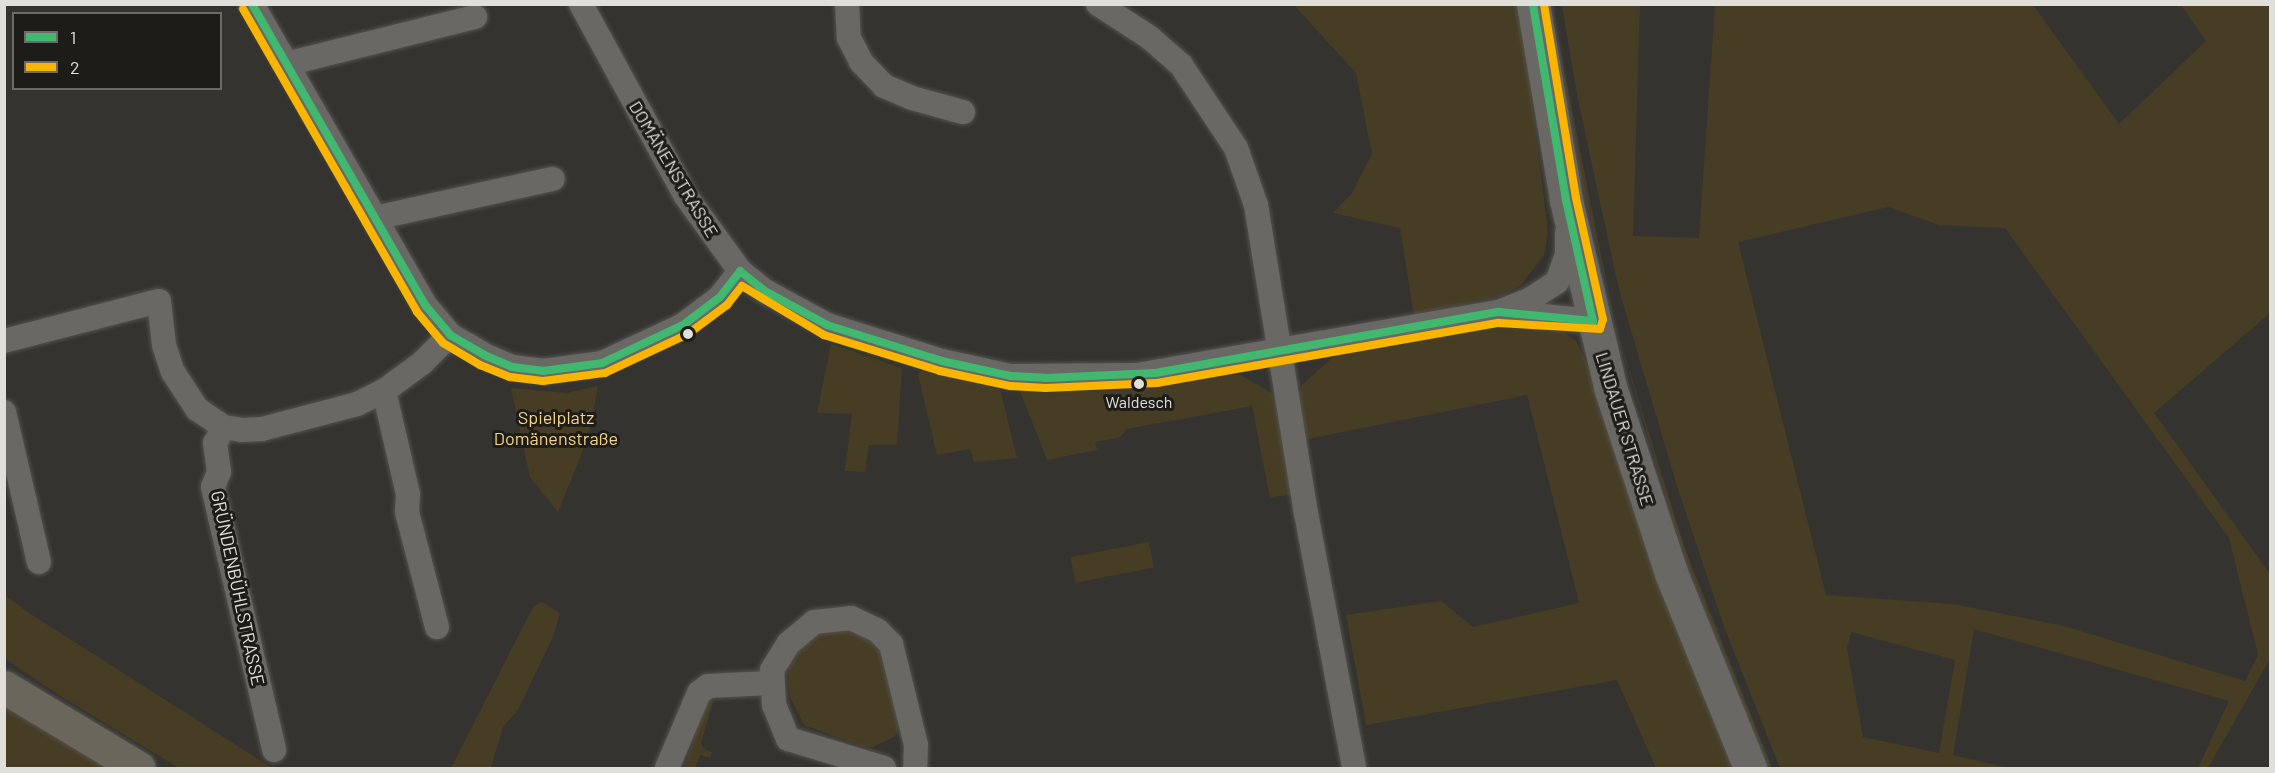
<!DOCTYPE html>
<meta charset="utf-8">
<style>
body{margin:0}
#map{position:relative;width:2275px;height:773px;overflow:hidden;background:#34332f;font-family:Barlow,sans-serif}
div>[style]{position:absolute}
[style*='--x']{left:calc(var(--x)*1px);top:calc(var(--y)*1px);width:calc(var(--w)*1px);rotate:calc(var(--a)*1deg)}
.green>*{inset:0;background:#473d25;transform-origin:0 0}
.roads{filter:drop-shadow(0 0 2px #53524e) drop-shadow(0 0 2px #53524e)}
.street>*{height:24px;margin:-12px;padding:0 12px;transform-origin:12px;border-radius:12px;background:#696865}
.secondary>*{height:33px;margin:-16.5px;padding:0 16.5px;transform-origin:16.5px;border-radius:16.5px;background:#696865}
.primary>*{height:33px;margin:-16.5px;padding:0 16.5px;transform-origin:16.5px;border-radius:16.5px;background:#6a665c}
.bus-1>*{height:8px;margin:-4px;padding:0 4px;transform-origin:4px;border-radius:4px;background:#40b86f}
.bus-2>*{height:8px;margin:-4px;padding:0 4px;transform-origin:4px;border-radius:4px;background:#fab500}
.dots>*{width:16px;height:16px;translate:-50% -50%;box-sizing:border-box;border:3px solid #1d1c18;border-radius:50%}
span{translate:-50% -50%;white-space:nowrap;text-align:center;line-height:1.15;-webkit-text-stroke:6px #1d1c18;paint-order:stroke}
.bus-label{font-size:16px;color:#e1dfda}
.street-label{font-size:18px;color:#e1dfda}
.park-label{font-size:18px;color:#f4d486}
.frame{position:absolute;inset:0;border:6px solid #e1dfda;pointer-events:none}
.legend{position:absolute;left:12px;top:12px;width:210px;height:78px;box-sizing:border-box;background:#1d1c18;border:2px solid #6b6a66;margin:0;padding:8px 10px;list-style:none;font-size:18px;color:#e1dfda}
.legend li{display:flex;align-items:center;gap:12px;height:30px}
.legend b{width:30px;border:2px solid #6b6a66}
</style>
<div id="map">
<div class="green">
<div style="clip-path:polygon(1294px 5px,1520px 5px,1548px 232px,1544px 255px,1521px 285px,1502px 296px,1414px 315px,1400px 228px,1333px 213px,1352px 193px,1372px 154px,1356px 73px)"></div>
<div style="clip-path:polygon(1546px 5px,1551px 5px,1607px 285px,1575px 157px)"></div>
<div style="clip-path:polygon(evenodd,1562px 5px,1640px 5px,1633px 236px,1699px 238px,1715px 5px,2033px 5px,2119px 124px,2206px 41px,2181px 5px,2270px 5px,2270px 313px,2154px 413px,2270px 574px,2270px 659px,2208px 768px,2198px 768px,2229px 701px,1974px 629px,1953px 755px,2009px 768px,1780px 768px,1723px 624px,1677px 486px,1619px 290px,1578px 100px,1562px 5px,1888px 207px,1939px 225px,2005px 228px,2229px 538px,2258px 655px,2245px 681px,2064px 626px,1953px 604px,1826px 595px,1738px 242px,1888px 207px,1562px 5px,1851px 632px,1955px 660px,1939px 753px,1863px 737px,1847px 648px,1851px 632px)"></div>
<div style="clip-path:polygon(1608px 301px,1684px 546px,1772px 768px,1765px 768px,1689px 574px)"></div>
<div style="clip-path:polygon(1537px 324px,1559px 329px,1576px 341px,1588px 366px,1638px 524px,1736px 768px,1656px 768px,1617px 680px,1366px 725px,1346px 615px,1441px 601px,1473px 627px,1579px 603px,1527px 395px,1303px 440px,1298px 400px,1302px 385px,1333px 357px,1352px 351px,1502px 325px)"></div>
<div style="clip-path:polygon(831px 344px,902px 368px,897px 445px,869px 445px,865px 472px,845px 471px,852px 414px,817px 413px)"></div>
<div style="clip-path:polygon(922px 371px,1000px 389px,1017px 458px,974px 462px,970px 449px,937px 455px,918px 374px)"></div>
<div style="clip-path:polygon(1225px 374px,1241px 375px,1275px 395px,1291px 494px,1270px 498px,1252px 406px,1127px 429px,1119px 438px,1095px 442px,1097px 450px,1047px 460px,1020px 391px,1128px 391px)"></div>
<div style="clip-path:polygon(598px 386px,588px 438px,558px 512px,530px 477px,511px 388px,567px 393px)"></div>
<div style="left:1149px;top:542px;width:26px;height:80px;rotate:79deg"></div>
<div style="clip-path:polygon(5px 595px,26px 611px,272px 768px,179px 768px,62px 697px,5px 659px)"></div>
<div style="clip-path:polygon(542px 602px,560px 613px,553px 637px,518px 710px,503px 727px,491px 768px,451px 768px,533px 607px)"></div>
<div style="clip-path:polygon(846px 630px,865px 633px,882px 651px,900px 729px,894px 737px,873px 747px,861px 746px,804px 725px,789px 695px,788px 668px,801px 646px,814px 636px)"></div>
<div style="clip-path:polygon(714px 699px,701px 743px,704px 749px,712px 752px,710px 758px,700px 755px,695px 768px,684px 768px,704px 708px)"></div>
<div style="clip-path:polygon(4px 704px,110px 768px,5px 768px)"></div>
</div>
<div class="roads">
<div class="street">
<div style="--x:252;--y:4;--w:349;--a:60.1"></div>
<div style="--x:426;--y:306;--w:38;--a:50"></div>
<div style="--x:450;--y:335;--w:39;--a:30"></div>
<div style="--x:484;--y:355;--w:30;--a:23"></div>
<div style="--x:512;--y:367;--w:31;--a:7"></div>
<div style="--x:543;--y:371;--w:60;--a:-7.7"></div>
<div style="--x:602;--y:363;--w:89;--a:-25.1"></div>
<div style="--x:683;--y:325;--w:46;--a:-37.1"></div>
<div style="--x:720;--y:297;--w:33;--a:-52"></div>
<div style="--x:581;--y:4;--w:217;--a:61.4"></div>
<div style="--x:685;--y:195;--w:94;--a:54.1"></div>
<div style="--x:740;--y:271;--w:32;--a:39"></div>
<div style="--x:765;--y:291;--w:71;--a:28.7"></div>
<div style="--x:827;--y:325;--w:121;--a:17.4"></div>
<div style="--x:942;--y:361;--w:71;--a:12.3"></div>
<div style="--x:1011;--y:376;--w:126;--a:-0.5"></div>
<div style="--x:1137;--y:375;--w:367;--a:-9.9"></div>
<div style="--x:1499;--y:312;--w:32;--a:-22"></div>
<div style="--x:1529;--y:300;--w:33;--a:-33"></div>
<div style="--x:1557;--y:282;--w:30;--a:-70"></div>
<div style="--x:1567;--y:254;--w:22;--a:-90"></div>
<div style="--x:847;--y:4;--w:34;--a:87"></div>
<div style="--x:849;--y:38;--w:27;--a:63"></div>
<div style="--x:861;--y:62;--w:33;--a:46"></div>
<div style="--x:884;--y:86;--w:30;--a:23"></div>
<div style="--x:912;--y:98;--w:53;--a:15.4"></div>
<div style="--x:1098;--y:4;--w:61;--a:32.9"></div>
<div style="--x:1149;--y:37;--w:43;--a:41.2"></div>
<div style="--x:1181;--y:65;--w:100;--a:56.5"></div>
<div style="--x:1236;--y:148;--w:60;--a:70.7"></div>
<div style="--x:1256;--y:205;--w:312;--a:80.8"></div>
<div style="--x:1306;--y:513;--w:259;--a:79.3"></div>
<div style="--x:286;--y:64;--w:195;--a:-14"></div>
<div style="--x:375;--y:218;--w:182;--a:-12.4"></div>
<div style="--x:1503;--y:312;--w:90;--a:5.7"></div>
<div style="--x:4;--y:341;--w:160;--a:-14.5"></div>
<div style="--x:159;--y:301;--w:44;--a:83.5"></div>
<div style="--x:164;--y:345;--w:28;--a:72"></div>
<div style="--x:173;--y:372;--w:44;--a:57"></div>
<div style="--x:197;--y:409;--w:32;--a:34"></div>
<div style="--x:224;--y:427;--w:18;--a:9"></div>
<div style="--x:242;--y:430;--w:20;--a:-3"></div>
<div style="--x:262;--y:429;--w:98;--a:-14.7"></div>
<div style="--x:357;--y:404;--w:30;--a:-26"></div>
<div style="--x:384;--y:391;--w:47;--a:-36.4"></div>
<div style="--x:422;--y:363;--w:40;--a:-45"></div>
<div style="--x:384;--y:391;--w:106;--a:76.9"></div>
<div style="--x:408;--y:494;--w:18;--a:93"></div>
<div style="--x:407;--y:512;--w:119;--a:75.4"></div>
<div style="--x:4;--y:412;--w:154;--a:76.9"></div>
<div style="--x:224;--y:427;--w:18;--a:119"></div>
<div style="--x:215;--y:443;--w:29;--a:82"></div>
<div style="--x:219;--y:472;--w:16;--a:112"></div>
<div style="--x:213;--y:487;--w:270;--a:76.9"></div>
<div style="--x:667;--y:768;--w:82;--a:-66.9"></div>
<div style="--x:699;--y:693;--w:11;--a:-38"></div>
<div style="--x:708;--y:686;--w:62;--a:-2.8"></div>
<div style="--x:884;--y:768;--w:100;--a:-163.2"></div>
<div style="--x:788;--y:739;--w:37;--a:-112"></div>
<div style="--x:774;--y:705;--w:35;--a:-93"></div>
<div style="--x:772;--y:670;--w:31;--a:-58"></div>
<div style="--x:788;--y:644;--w:34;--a:-40"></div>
<div style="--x:814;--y:622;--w:37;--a:-6"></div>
<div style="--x:851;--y:618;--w:29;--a:25"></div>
<div style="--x:877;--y:630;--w:20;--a:45"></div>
<div style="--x:891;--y:644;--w:104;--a:76.1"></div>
<div style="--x:916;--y:745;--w:23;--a:92"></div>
</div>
<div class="secondary">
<div style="--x:1533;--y:4;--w:199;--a:80.4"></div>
<div style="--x:1566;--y:200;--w:195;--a:76.7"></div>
<div style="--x:1611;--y:390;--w:193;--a:71.8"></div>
<div style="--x:1671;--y:573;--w:210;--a:67.9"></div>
</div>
<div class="primary">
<div style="--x:4;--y:687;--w:157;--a:31"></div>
</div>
</div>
<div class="bus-1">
<div style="--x:252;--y:4;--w:349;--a:60.1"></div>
<div style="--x:426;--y:306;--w:38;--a:50"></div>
<div style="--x:450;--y:335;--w:39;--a:30"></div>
<div style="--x:484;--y:355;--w:30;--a:23"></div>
<div style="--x:512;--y:367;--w:31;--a:7"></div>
<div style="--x:543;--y:371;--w:60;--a:-7.7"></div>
<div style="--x:602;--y:363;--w:89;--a:-25.1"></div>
<div style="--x:683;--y:325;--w:46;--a:-37.1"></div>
<div style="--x:720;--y:297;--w:33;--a:-52"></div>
<div style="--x:740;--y:271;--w:32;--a:39"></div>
<div style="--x:765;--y:291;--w:71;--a:28.7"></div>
<div style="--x:827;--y:325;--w:121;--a:17.4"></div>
<div style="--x:942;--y:361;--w:71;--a:12.3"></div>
<div style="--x:1011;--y:376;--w:35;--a:3"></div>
<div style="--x:1046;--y:378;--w:109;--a:-2.6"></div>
<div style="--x:1155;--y:373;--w:349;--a:-10.1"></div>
<div style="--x:1499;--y:312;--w:94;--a:5.5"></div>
<div style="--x:1593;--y:321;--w:124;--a:-102.6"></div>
<div style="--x:1566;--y:200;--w:199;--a:-99.6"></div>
</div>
<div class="bus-2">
<div style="--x:243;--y:9;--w:349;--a:60.1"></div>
<div style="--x:417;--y:312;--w:40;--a:50"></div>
<div style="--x:443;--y:343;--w:43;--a:30.7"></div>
<div style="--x:480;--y:365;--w:32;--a:22"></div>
<div style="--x:510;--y:377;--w:33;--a:7"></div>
<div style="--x:543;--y:381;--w:63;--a:-7.4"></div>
<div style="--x:605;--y:373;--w:92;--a:-25.2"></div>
<div style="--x:688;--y:334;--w:49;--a:-36.6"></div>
<div style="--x:727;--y:305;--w:24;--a:-52"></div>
<div style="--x:742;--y:286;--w:96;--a:30.9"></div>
<div style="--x:824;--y:335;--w:121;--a:17.2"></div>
<div style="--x:940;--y:371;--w:72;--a:12.1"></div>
<div style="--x:1010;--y:386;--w:36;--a:3"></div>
<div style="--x:1046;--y:388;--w:111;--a:-2.6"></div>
<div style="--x:1157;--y:383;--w:347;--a:-10"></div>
<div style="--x:1499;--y:323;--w:101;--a:3.4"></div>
<div style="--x:1600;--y:329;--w:10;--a:-73"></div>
<div style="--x:1603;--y:319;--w:124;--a:-102.6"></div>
<div style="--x:1576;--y:198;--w:197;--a:-99.4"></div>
</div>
<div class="dots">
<div style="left:688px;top:334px;background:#e1dfda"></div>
<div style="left:1139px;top:384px;background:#e1dfda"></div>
</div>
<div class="bus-label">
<span style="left:1139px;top:402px">Waldesch</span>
</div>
<div class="street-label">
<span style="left:674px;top:169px;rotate:59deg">DOMÄNENSTRASSE</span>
<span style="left:1625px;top:429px;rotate:73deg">LINDAUER STRASSE</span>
<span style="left:238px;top:588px;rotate:78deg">GRÜNDENBÜHLSTRASSE</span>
</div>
<div class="park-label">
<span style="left:556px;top:428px">Spielplatz<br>Domänenstraße</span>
</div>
<div class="frame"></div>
<ul class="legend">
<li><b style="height:8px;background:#40b86f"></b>1</li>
<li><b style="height:8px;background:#fab500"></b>2</li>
</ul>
</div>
